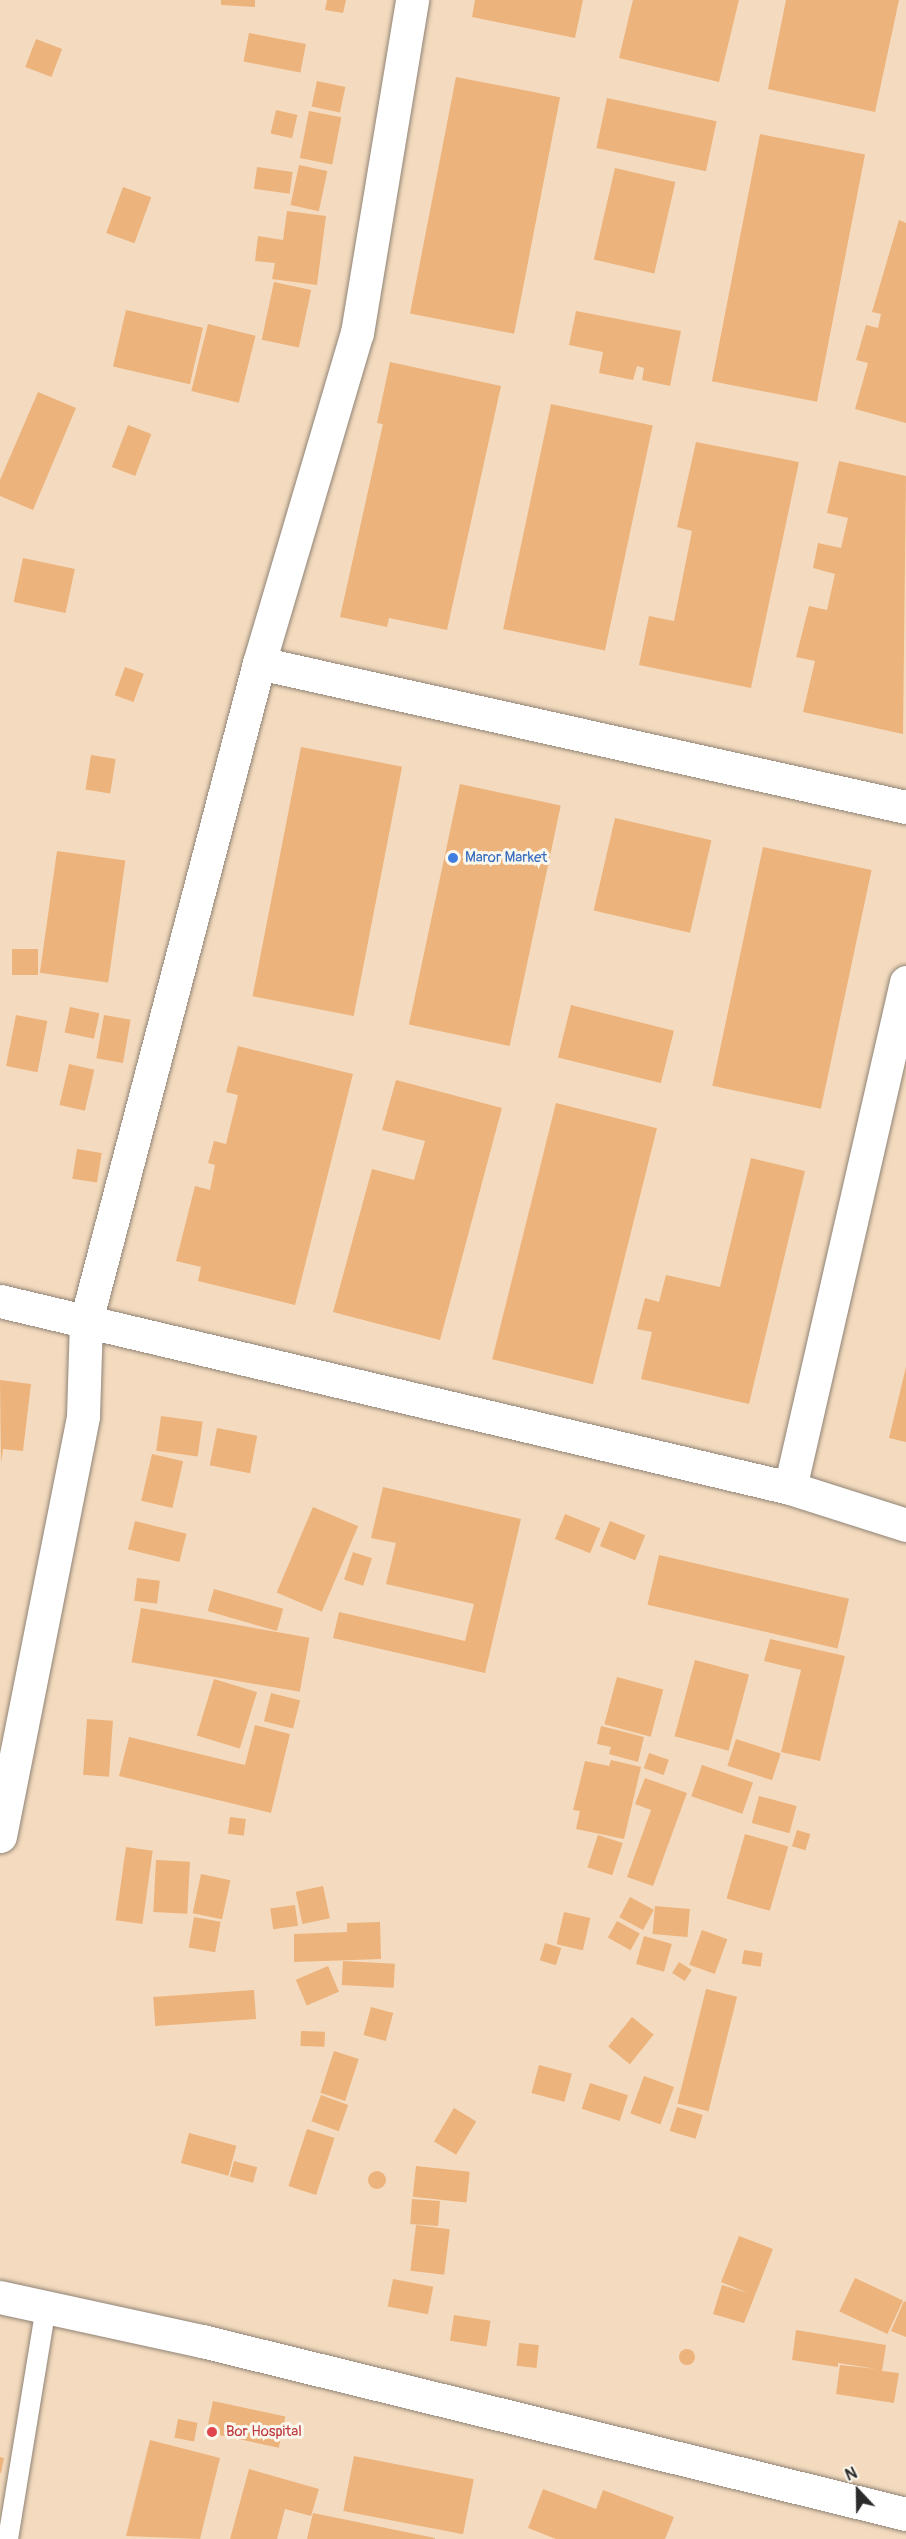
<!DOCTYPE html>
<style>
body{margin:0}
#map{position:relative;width:906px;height:2539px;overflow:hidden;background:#f4dbbf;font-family:Pangolin,sans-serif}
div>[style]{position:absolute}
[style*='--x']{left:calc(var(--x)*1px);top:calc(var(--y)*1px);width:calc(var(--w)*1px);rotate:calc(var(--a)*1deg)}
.building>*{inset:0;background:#ecb37c;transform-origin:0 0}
.round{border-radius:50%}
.roads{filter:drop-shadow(0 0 2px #908375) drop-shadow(0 0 2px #908375)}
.lane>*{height:20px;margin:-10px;padding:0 10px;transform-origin:10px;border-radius:10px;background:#fff}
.street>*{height:33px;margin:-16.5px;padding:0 16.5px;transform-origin:16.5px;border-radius:16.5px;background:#fff}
.dots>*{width:16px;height:16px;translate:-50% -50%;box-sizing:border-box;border:3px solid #fbf7ec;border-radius:50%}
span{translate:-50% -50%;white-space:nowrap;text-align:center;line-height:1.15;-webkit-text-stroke:6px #fbf7ec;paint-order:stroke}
.shop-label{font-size:15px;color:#366cbe}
.left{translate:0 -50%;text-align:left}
.health-label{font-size:15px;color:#be3a42}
.north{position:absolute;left:828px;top:2461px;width:60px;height:60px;-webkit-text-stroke:4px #fbf7ec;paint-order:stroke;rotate:338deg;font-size:16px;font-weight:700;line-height:24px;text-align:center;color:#2b2b2b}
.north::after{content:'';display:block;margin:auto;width:21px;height:27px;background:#2b2b2b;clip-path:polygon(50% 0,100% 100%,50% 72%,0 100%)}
</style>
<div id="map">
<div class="building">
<div style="clip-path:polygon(221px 0,255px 0,255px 7px,221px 5px)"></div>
<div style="clip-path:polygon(327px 0,346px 0,343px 13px,325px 10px)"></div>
<div style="clip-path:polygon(475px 0,583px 0,575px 38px,472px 17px)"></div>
<div style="clip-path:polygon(633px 0,739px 0,719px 82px,619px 58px)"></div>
<div style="clip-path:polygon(786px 0,899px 0,875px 112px,768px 89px)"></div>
<div style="left:249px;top:33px;width:58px;height:29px;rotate:11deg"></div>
<div style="left:36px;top:39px;width:28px;height:30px;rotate:21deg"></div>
<div style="left:456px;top:77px;width:106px;height:241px;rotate:11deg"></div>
<div style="left:317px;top:81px;width:29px;height:26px;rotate:12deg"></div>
<div style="left:607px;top:98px;width:112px;height:51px;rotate:12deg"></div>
<div style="left:276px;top:110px;width:22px;height:24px;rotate:13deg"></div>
<div style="left:309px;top:111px;width:33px;height:48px;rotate:11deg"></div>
<div style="left:760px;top:134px;width:107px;height:252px;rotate:11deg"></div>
<div style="left:299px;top:165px;width:29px;height:41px;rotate:12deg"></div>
<div style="left:257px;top:167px;width:36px;height:22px;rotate:8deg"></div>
<div style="left:615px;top:168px;width:62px;height:94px;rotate:13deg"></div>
<div style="left:123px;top:187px;width:30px;height:49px;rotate:20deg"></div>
<div style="clip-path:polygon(287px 211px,326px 216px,317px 285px,272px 279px,275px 263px,255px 261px,258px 236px,283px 240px)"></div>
<div style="clip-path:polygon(899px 220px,906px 223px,906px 423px,855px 409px,868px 363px,856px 360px,866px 325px,878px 328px,881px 314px,872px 312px)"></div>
<div style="left:274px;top:282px;width:38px;height:59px;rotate:12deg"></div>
<div style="left:126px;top:310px;width:79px;height:58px;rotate:13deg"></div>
<div style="clip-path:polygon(576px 311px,681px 331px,670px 386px,642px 380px,644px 368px,637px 366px,633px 380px,599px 373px,603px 352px,569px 345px)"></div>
<div style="left:208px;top:324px;width:49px;height:69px;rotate:14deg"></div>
<div style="clip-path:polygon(390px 362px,501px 386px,447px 630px,389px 618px,387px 627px,340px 617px,383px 424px,377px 423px)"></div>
<div style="clip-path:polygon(38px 392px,76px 408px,33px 510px,0 496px,0 480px)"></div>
<div style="left:551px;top:404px;width:104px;height:230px;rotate:12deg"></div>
<div style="left:128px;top:425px;width:25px;height:45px;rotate:21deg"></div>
<div style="clip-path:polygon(696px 442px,799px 462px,751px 688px,639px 665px,649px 616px,674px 621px,692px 531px,677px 527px)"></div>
<div style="clip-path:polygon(839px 461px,906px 476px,903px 734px,803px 712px,815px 661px,796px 657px,809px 606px,827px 610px,835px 574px,813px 568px,818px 543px,841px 548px,848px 518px,827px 513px)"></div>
<div style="left:23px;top:558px;width:53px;height:45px;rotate:12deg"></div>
<div style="left:125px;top:667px;width:20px;height:30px;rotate:20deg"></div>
<div style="left:301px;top:747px;width:103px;height:254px;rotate:11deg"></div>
<div style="left:91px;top:755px;width:25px;height:35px;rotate:9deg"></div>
<div style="left:460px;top:784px;width:103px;height:246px;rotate:12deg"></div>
<div style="left:615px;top:818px;width:99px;height:95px;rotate:13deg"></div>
<div style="left:763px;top:847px;width:111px;height:244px;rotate:12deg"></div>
<div style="left:57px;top:851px;width:69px;height:123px;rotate:8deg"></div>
<div style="left:12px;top:949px;width:26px;height:26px"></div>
<div style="left:571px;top:1005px;width:106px;height:54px;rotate:14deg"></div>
<div style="left:70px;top:1007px;width:30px;height:26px;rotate:12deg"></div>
<div style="left:16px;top:1015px;width:32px;height:52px;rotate:11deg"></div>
<div style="left:104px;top:1015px;width:27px;height:44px;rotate:10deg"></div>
<div style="clip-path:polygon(238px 1046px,353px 1074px,295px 1305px,198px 1281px,201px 1267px,176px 1261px,195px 1186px,210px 1190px,215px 1165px,208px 1163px,214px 1141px,226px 1144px,238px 1095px,226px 1092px)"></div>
<div style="left:69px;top:1064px;width:26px;height:42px;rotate:13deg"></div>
<div style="clip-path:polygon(396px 1080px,502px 1108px,440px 1340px,333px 1312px,372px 1169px,414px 1180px,425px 1141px,382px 1130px)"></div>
<div style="left:556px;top:1103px;width:104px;height:264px;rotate:14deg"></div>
<div style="left:77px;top:1149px;width:25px;height:30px;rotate:9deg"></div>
<div style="clip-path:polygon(751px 1158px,805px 1171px,749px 1404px,641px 1379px,652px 1332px,637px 1329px,645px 1298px,659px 1302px,666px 1275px,720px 1287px)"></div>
<div style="clip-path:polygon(906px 1367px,906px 1442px,889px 1438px)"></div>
<div style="clip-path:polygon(0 1380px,31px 1384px,23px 1451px,3px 1449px,1px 1463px)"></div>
<div style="left:161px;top:1416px;width:42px;height:35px;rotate:8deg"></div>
<div style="left:217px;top:1428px;width:41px;height:38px;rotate:11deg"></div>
<div style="left:152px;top:1454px;width:32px;height:48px;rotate:13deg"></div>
<div style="clip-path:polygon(383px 1487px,521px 1519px,485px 1673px,333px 1638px,339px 1612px,465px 1641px,474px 1604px,386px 1584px,396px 1543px,371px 1538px)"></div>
<div style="left:313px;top:1507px;width:49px;height:93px;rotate:23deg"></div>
<div style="left:565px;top:1514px;width:38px;height:27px;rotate:22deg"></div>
<div style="left:135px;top:1521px;width:53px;height:29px;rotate:14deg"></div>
<div style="left:610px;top:1521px;width:38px;height:27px;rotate:22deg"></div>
<div style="left:353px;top:1552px;width:20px;height:29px;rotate:18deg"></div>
<div style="left:659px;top:1555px;width:195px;height:51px;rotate:13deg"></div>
<div style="left:137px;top:1578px;width:23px;height:23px;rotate:7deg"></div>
<div style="left:214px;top:1589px;width:72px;height:23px;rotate:16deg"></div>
<div style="left:141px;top:1608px;width:171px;height:55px;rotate:10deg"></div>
<div style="clip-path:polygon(770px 1639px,845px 1656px,820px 1761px,781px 1752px,801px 1670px,764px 1661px)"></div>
<div style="left:695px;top:1660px;width:56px;height:79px;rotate:15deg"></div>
<div style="left:617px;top:1677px;width:48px;height:49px;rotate:15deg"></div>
<div style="left:214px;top:1679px;width:45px;height:59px;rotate:17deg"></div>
<div style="left:271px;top:1693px;width:30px;height:29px;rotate:14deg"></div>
<div style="left:87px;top:1719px;width:26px;height:56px;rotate:4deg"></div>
<div style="clip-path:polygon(255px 1725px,290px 1734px,271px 1813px,119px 1776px,129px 1737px,245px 1765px)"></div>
<div style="clip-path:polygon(601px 1726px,644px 1737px,638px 1762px,609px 1754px,611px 1747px,597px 1744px)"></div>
<div style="left:736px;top:1739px;width:47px;height:28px;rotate:18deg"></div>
<div style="left:649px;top:1753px;width:21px;height:16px;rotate:19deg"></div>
<div style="clip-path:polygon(611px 1760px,641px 1767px,624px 1839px,576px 1829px,580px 1811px,573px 1810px,585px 1761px,609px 1766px)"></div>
<div style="left:702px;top:1765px;width:54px;height:33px;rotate:19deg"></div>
<div style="clip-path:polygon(645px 1778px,687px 1793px,653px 1886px,627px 1877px,651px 1810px,635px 1804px)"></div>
<div style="left:759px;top:1796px;width:39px;height:28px;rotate:15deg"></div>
<div style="left:230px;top:1817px;width:16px;height:17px;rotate:7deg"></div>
<div style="left:797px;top:1830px;width:14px;height:17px;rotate:17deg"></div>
<div style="left:745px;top:1834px;width:45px;height:67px;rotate:16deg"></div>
<div style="left:598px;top:1835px;width:26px;height:34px;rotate:18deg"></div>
<div style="left:126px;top:1847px;width:27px;height:74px;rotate:8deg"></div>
<div style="left:156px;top:1860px;width:34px;height:52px;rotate:3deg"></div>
<div style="left:201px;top:1874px;width:30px;height:40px;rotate:12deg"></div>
<div style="left:323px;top:1886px;width:33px;height:28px;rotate:78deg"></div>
<div style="left:630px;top:1897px;width:27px;height:23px;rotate:28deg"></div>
<div style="left:295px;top:1905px;width:21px;height:25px;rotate:82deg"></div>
<div style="left:655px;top:1906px;width:35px;height:28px;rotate:5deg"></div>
<div style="left:564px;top:1912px;width:27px;height:33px;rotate:13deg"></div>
<div style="left:194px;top:1917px;width:27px;height:31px;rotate:10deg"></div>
<div style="left:617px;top:1921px;width:26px;height:19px;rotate:29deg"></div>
<div style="clip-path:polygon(380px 1922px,381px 1959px,294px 1962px,294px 1934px,347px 1932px,347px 1923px)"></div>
<div style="left:702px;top:1930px;width:27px;height:37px;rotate:20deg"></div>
<div style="left:644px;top:1936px;width:29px;height:29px;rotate:16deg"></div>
<div style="left:545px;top:1943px;width:17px;height:18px;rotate:17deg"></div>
<div style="left:744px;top:1950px;width:19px;height:14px;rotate:9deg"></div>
<div style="left:343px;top:1961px;width:52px;height:24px;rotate:3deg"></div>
<div style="left:679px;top:1962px;width:15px;height:13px;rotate:32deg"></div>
<div style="left:328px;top:1966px;width:28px;height:35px;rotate:67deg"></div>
<div style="left:706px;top:1989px;width:32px;height:118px;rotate:14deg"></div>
<div style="left:254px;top:1990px;width:29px;height:101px;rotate:86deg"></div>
<div style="left:371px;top:2007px;width:23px;height:29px;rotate:15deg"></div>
<div style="left:632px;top:2017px;width:28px;height:38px;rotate:39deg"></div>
<div style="left:301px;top:2031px;width:24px;height:15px;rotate:2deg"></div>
<div style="left:334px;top:2051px;width:26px;height:44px;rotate:18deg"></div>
<div style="left:539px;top:2065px;width:34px;height:29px;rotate:15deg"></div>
<div style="left:644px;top:2076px;width:32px;height:40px;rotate:20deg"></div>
<div style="left:590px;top:2083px;width:40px;height:27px;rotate:18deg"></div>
<div style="left:321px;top:2095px;width:29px;height:28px;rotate:20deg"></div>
<div style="left:677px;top:2107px;width:27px;height:25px;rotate:17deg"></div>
<div style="left:454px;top:2108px;width:26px;height:39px;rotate:31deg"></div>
<div style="left:307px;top:2129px;width:29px;height:60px;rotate:18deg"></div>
<div style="left:189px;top:2133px;width:49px;height:31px;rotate:15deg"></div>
<div style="left:234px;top:2161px;width:24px;height:16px;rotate:15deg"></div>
<div style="left:416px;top:2166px;width:54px;height:31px;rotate:6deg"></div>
<div class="round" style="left:368px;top:2171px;width:18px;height:18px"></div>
<div style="left:412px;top:2199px;width:28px;height:25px;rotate:4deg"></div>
<div style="left:416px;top:2225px;width:34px;height:46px;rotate:7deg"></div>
<div style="clip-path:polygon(739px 2236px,773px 2249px,744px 2323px,713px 2314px,722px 2285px,748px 2293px,721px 2282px)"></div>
<div style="left:855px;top:2278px;width:53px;height:37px;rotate:25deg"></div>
<div style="left:393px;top:2279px;width:41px;height:28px;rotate:11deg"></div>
<div style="clip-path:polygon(904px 2301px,906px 2302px,906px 2337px,891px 2331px)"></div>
<div style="left:454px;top:2315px;width:37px;height:26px;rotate:9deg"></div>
<div style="clip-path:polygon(796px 2330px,886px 2345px,882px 2371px,899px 2373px,894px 2403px,836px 2394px,840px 2365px,877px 2369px,838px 2363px,838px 2367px,792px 2360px)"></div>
<div style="left:519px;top:2343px;width:20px;height:23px;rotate:6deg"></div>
<div class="round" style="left:679px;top:2349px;width:16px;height:16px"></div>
<div style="left:213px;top:2401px;width:74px;height:32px;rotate:12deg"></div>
<div style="left:178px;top:2419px;width:20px;height:19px;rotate:11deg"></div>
<div style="clip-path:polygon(150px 2440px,220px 2458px,200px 2539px,126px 2536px)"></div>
<div style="left:354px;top:2456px;width:122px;height:56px;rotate:11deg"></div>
<div style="clip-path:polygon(0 2457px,4px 2458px,1px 2473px,0 2473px)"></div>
<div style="clip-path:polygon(249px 2469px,319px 2489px,311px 2516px,285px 2509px,277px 2539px,230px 2539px)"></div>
<div style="clip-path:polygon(543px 2489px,596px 2509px,603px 2490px,674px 2517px,665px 2539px,556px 2539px,528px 2528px)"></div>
<div style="clip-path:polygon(313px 2513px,435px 2538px,435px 2539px,307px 2539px)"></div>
</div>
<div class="roads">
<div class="lane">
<div style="--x:8;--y:2539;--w:235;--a:-80.7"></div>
</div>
<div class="street">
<div style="--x:259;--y:663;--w:663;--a:12.55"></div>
<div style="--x:0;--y:1301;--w:812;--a:13.32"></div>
<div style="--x:790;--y:1488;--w:122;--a:17.7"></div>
<div style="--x:790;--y:1488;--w:519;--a:-77.09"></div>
<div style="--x:0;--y:1836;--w:428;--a:-78.8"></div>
<div style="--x:83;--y:1416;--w:95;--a:-88.2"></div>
<div style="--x:86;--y:1321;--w:680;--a:-75.27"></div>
<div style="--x:259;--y:663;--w:344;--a:-73.5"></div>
<div style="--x:357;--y:333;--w:338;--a:-80.6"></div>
<div style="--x:0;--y:2297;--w:207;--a:12.3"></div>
<div style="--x:202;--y:2341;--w:725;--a:13.81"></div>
</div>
</div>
<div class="dots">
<div style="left:453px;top:858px;background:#3f7fe0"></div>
<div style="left:212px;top:2432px;background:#e0444e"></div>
</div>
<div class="shop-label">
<span class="left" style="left:465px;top:858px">Maror Market</span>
</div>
<div class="health-label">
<span class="left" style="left:226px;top:2432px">Bor Hospital</span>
</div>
<div class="north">N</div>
</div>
